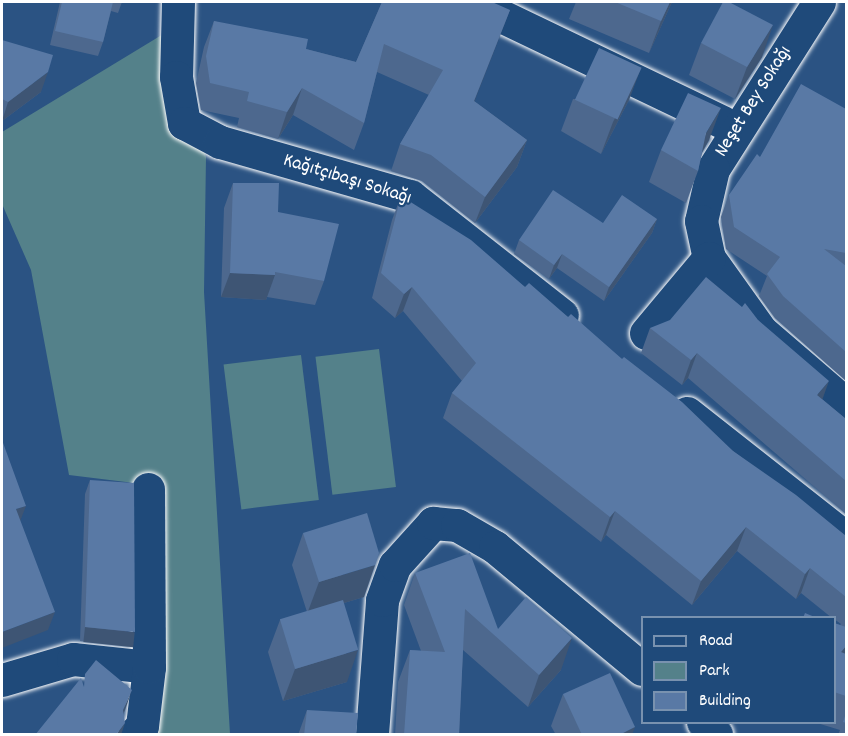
<!DOCTYPE html>
<meta charset="utf-8">
<style>
body{margin:0}
#map{position:relative;width:848px;height:736px;overflow:hidden;background:#2b5383;font-family:Dekko,sans-serif}
div>[style]{position:absolute}
[style*='--x']{left:calc(var(--x)*1px);top:calc(var(--y)*1px);width:calc(var(--w)*1px);rotate:calc(var(--a)*1deg)}
.green>*{inset:0;background:#54818a;transform-origin:0 0}
.roads{filter:drop-shadow(0 0 2px #fff) drop-shadow(0 0 2px #fff)}
.minor>*{height:33px;margin:-16.5px;padding:0 16.5px;transform-origin:16.5px;border-radius:16.5px;background:#1f4a7a}
.wall>*{inset:0;background:#4d688e}
.shaded-wall>*{inset:0;background:#3e5574;transform-origin:0 0}
.building>*{inset:0;background:#5979a5;transform-origin:0 0}
span{translate:-50% -50%;white-space:nowrap;text-align:center;line-height:1.15;-webkit-text-stroke:4.5px #1f4a7a;paint-order:stroke}
.street-label{font-size:20px;color:#fff}
.frame{position:absolute;inset:0;border:3px solid #fff;pointer-events:none}
.legend{position:absolute;left:641px;top:616px;width:195px;height:108px;box-sizing:border-box;background:#1f4a7a;border:2px solid #7992af;margin:0;padding:8px 10px;list-style:none;font-size:18px;color:#fff}
.legend li{display:flex;align-items:center;gap:12px;height:30px}
.legend b{width:30px;border:2px solid #7992af}
</style>
<div id="map">
<div class="green">
<div style="clip-path:polygon(165px 33px,206px 157px,204px 292px,230px 734px,129px 734px,147px 712px,134px 483px,69px 475px,31px 270px,2px 204px,2px 132px)"></div>
<div style="left:379px;top:349px;width:139px;height:64px;rotate:83deg"></div>
<div style="left:301px;top:355px;width:146px;height:78px;rotate:83deg"></div>
</div>
<div class="roads">
<div class="minor">
<div style="--x:178;--y:2;--w:75;--a:91.5"></div>
<div style="--x:176;--y:77;--w:47;--a:80.1"></div>
<div style="--x:184;--y:123;--w:41;--a:27.8"></div>
<div style="--x:220;--y:142;--w:198;--a:15.9"></div>
<div style="--x:410;--y:196;--w:193;--a:38.1"></div>
<div style="--x:472;--y:2;--w:278;--a:25.6"></div>
<div style="--x:819;--y:2;--w:198;--a:122.4"></div>
<div style="--x:713;--y:169;--w:53;--a:103"></div>
<div style="--x:701;--y:221;--w:38;--a:78"></div>
<div style="--x:709;--y:258;--w:90;--a:54.5"></div>
<div style="--x:761;--y:331;--w:112;--a:40.7"></div>
<div style="--x:646;--y:333;--w:98;--a:-50"></div>
<div style="--x:687;--y:413;--w:202;--a:38.2"></div>
<div style="--x:2;--y:680;--w:74;--a:-16.5"></div>
<div style="--x:73;--y:659;--w:76;--a:6"></div>
<div style="--x:703;--y:722;--w:18;--a:43"></div>
<div style="--x:134;--y:734;--w:11;--a:-45"></div>
<div style="--x:142;--y:726;--w:59;--a:-83.2"></div>
<div style="--x:149;--y:667;--w:178;--a:-90.3"></div>
<div style="--x:372;--y:734;--w:134;--a:-85.7"></div>
<div style="--x:382;--y:600;--w:37;--a:-70"></div>
<div style="--x:395;--y:565;--w:57;--a:-47.9"></div>
<div style="--x:433;--y:523;--w:24;--a:5"></div>
<div style="--x:457;--y:525;--w:44;--a:30.1"></div>
<div style="--x:495;--y:547;--w:191;--a:39.7"></div>
</div>
</div>
<div class="wall">
<div style="clip-path:polygon(60px 2px,122px 2px,118px 13px,111px 11px,103px 42px,98px 56px,50px 45px)"></div>
<div style="clip-path:polygon(382px 2px,510px 10px,474px 101px,527px 140px,517px 167px,475px 223px,422px 181px,391px 171px,400px 144px,429px 95px,377px 72px,364px 123px,354px 150px,293px 115px,278px 139px,237px 127px,239px 118px,201px 110px,196px 83px,204px 47px,214px 21px,306px 49px,356px 62px)"></div>
<div style="clip-path:polygon(576px 2px,672px 2px,649px 53px,569px 19px)"></div>
<div style="clip-path:polygon(2px 40px,41px 92px,2px 121px)"></div>
<div style="clip-path:polygon(701px 43px,762px 57px,735px 99px,689px 75px)"></div>
<div style="clip-path:polygon(573px 99px,629px 100px,601px 154px,561px 131px)"></div>
<div style="clip-path:polygon(846px 109px,846px 381px,775px 318px,759px 296px,767px 276px,726px 249px,721px 217px,729px 195px,760px 157px)"></div>
<div style="clip-path:polygon(709px 140px,702px 153px,698px 171px,686px 203px,649px 182px,661px 150px)"></div>
<div style="clip-path:polygon(233px 183px,278px 212px,324px 281px,315px 305px,267px 297px,266px 300px,221px 297px,224px 208px)"></div>
<div style="clip-path:polygon(401px 196px,525px 287px,568px 317px,622px 359px,733px 451px,846px 536px,846px 735px,838px 735px,840px 730px,817px 723px,834px 723px,834px 623px,840px 625px,841px 624px,834px 619px,834px 618px,832px 618px,801px 593px,796px 599px,737px 551px,692px 605px,606px 535px,601px 542px,443px 418px,452px 393px,462px 381px,403px 311px,395px 318px,372px 298px,392px 220px)"></div>
<div style="clip-path:polygon(657px 219px,652px 233px,604px 301px,557px 268px,549px 279px,514px 254px,519px 240px,603px 223px)"></div>
<div style="clip-path:polygon(758px 320px,822px 399px,846px 419px,846px 514px,688px 378px,682px 385px,641px 353px,650px 328px)"></div>
<div style="clip-path:polygon(90px 480px,130px 646px,80px 641px,85px 494px)"></div>
<div style="clip-path:polygon(303px 533px,364px 597px,344px 603px,347px 682px,283px 701px,268px 652px,280px 620px,307px 612px,292px 565px)"></div>
<div style="clip-path:polygon(415px 573px,498px 629px,561px 670px,528px 707px,463px 650px,459px 735px,395px 735px,398px 682px,410px 650px,421px 651px,404px 605px)"></div>
<div style="clip-path:polygon(563px 694px,632px 735px,556px 735px,551px 726px)"></div>
<div style="clip-path:polygon(307px 710px,356px 735px,298px 735px)"></div>
</div>
<div class="shaded-wall">
<div style="clip-path:polygon(670px 2px,672px 2px,649px 53px,661px 21px)"></div>
<div style="clip-path:polygon(510px 10px,500px 36px,464px 128px,474px 101px)"></div>
<div style="clip-path:polygon(773px 25px,762px 57px,735px 99px,747px 67px)"></div>
<div style="clip-path:polygon(641px 68px,629px 100px,601px 154px,613px 122px)"></div>
<div style="clip-path:polygon(48px 72px,41px 92px,2px 121px,8px 102px)"></div>
<div style="clip-path:polygon(302px 88px,293px 115px,278px 139px,287px 112px)"></div>
<div style="clip-path:polygon(721px 108px,709px 140px,695px 164px,706px 133px)"></div>
<div style="clip-path:polygon(527px 140px,517px 167px,475px 223px,485px 197px)"></div>
<div style="clip-path:polygon(657px 219px,652px 233px,604px 301px,609px 287px)"></div>
<div style="clip-path:polygon(562px 254px,557px 268px,549px 279px,554px 265px)"></div>
<div style="clip-path:polygon(230px 273px,275px 275px,266px 300px,221px 297px)"></div>
<div style="clip-path:polygon(412px 287px,403px 311px,395px 318px,404px 294px)"></div>
<div style="clip-path:polygon(697px 353px,688px 378px,682px 385px,691px 360px)"></div>
<div style="clip-path:polygon(829px 381px,820px 406px,817px 395px)"></div>
<div style="clip-path:polygon(26px 506px,19px 524px,16px 509px)"></div>
<div style="clip-path:polygon(615px 511px,606px 535px,601px 542px,610px 517px)"></div>
<div style="clip-path:polygon(746px 527px,737px 551px,692px 605px,701px 581px)"></div>
<div style="clip-path:polygon(375px 565px,364px 597px,307px 614px,319px 582px)"></div>
<div style="clip-path:polygon(810px 568px,801px 593px,796px 599px,805px 574px)"></div>
<div style="clip-path:polygon(55px 612px,48px 630px,2px 648px,2px 632px)"></div>
<div style="left:85px;top:627px;width:50px;height:15px;rotate:6deg"></div>
<div style="clip-path:polygon(572px 638px,561px 670px,528px 707px,539px 675px)"></div>
<div style="clip-path:polygon(846px 646px,846px 663px,841px 652px)"></div>
<div style="clip-path:polygon(358px 650px,347px 682px,283px 701px,295px 669px)"></div>
<div style="clip-path:polygon(132px 690px,125px 710px,116px 730px,123px 710px)"></div>
<div style="clip-path:polygon(125px 723px,121px 735px,116px 735px)"></div>
<div style="clip-path:polygon(635px 727px,632px 735px,619px 735px)"></div>
</div>
<div class="building">
<div style="clip-path:polygon(62px 2px,113px 2px,103px 42px,55px 31px)"></div>
<div style="clip-path:polygon(382px 2px,492px 2px,510px 10px,474px 101px,527px 140px,485px 197px,431px 155px,400px 144px,443px 70px,384px 44px,364px 123px,302px 88px,287px 112px,247px 101px,249px 92px,210px 83px,206px 56px,214px 21px,308px 39px,306px 49px,356px 62px)"></div>
<div style="clip-path:polygon(615px 2px,670px 2px,661px 21px)"></div>
<div style="clip-path:polygon(723px 2px,729px 2px,773px 25px,747px 67px,701px 43px)"></div>
<div style="clip-path:polygon(2px 40px,53px 55px,48px 72px,8px 102px,2px 99px)"></div>
<div style="left:599px;top:48px;width:47px;height:57px;rotate:25deg"></div>
<div style="clip-path:polygon(801px 84px,846px 109px,846px 253px,824px 249px,846px 266px,846px 352px,783px 296px,767px 274px,780px 257px,734px 227px,729px 195px,757px 154px,760px 157px)"></div>
<div style="clip-path:polygon(688px 93px,721px 108px,706px 133px,698px 171px,661px 150px)"></div>
<div style="clip-path:polygon(233px 183px,279px 183px,278px 212px,339px 224px,324px 281px,275px 272px,275px 275px,230px 273px)"></div>
<div style="clip-path:polygon(553px 190px,603px 223px,622px 195px,657px 219px,609px 287px,562px 254px,554px 265px,519px 240px)"></div>
<div style="clip-path:polygon(401px 196px,471px 240px,525px 287px,529px 283px,568px 317px,571px 314px,622px 359px,624px 357px,682px 402px,733px 451px,796px 495px,846px 536px,846px 597px,810px 568px,805px 574px,746px 527px,701px 581px,615px 511px,610px 517px,452px 393px,476px 363px,412px 287px,404px 294px,381px 273px)"></div>
<div style="clip-path:polygon(706px 277px,742px 307px,745px 303px,758px 320px,829px 381px,817px 395px,846px 419px,846px 481px,697px 353px,691px 360px,650px 328px,670px 320px)"></div>
<div style="clip-path:polygon(2px 440px,26px 506px,16px 509px,55px 612px,2px 632px)"></div>
<div style="clip-path:polygon(90px 480px,134px 483px,135px 632px,85px 627px)"></div>
<div style="clip-path:polygon(367px 513px,379px 553px,375px 565px,319px 582px,303px 533px)"></div>
<div style="clip-path:polygon(470px 553px,498px 629px,526px 597px,572px 638px,539px 675px,465px 609px,459px 735px,404px 735px,410px 650px,445px 652px,415px 573px)"></div>
<div style="left:343px;top:600px;width:52px;height:66px;rotate:73deg"></div>
<div style="clip-path:polygon(805px 613px,817px 618px,803px 618px)"></div>
<div style="clip-path:polygon(834px 623px,846px 627px,846px 646px,841px 652px,846px 654px,846px 696px,834px 692px)"></div>
<div style="clip-path:polygon(96px 660px,132px 690px,123px 710px,125px 723px,116px 735px,35px 735px,81px 678px,84px 687px,85px 674px)"></div>
<div style="clip-path:polygon(610px 673px,635px 727px,619px 735px,582px 735px,563px 694px)"></div>
<div style="clip-path:polygon(307px 710px,358px 713px,356px 735px,304px 735px)"></div>
<div style="clip-path:polygon(846px 713px,846px 723px,843px 722px)"></div>
</div>
<div class="street-label">
<span style="left:754px;top:102px;rotate:-58deg">Neşet Bey Sokağı</span>
<span style="left:347px;top:180px;rotate:17deg">Kağıtçıbaşı Sokağı</span>
</div>
<div class="frame"></div>
<ul class="legend">
<li><b style="height:8px;background:#1f4a7a"></b>Road</li>
<li><b style="height:16px;background:#54818a"></b>Park</li>
<li><b style="height:16px;background:#5979a5"></b>Building</li>
</ul>
</div>
